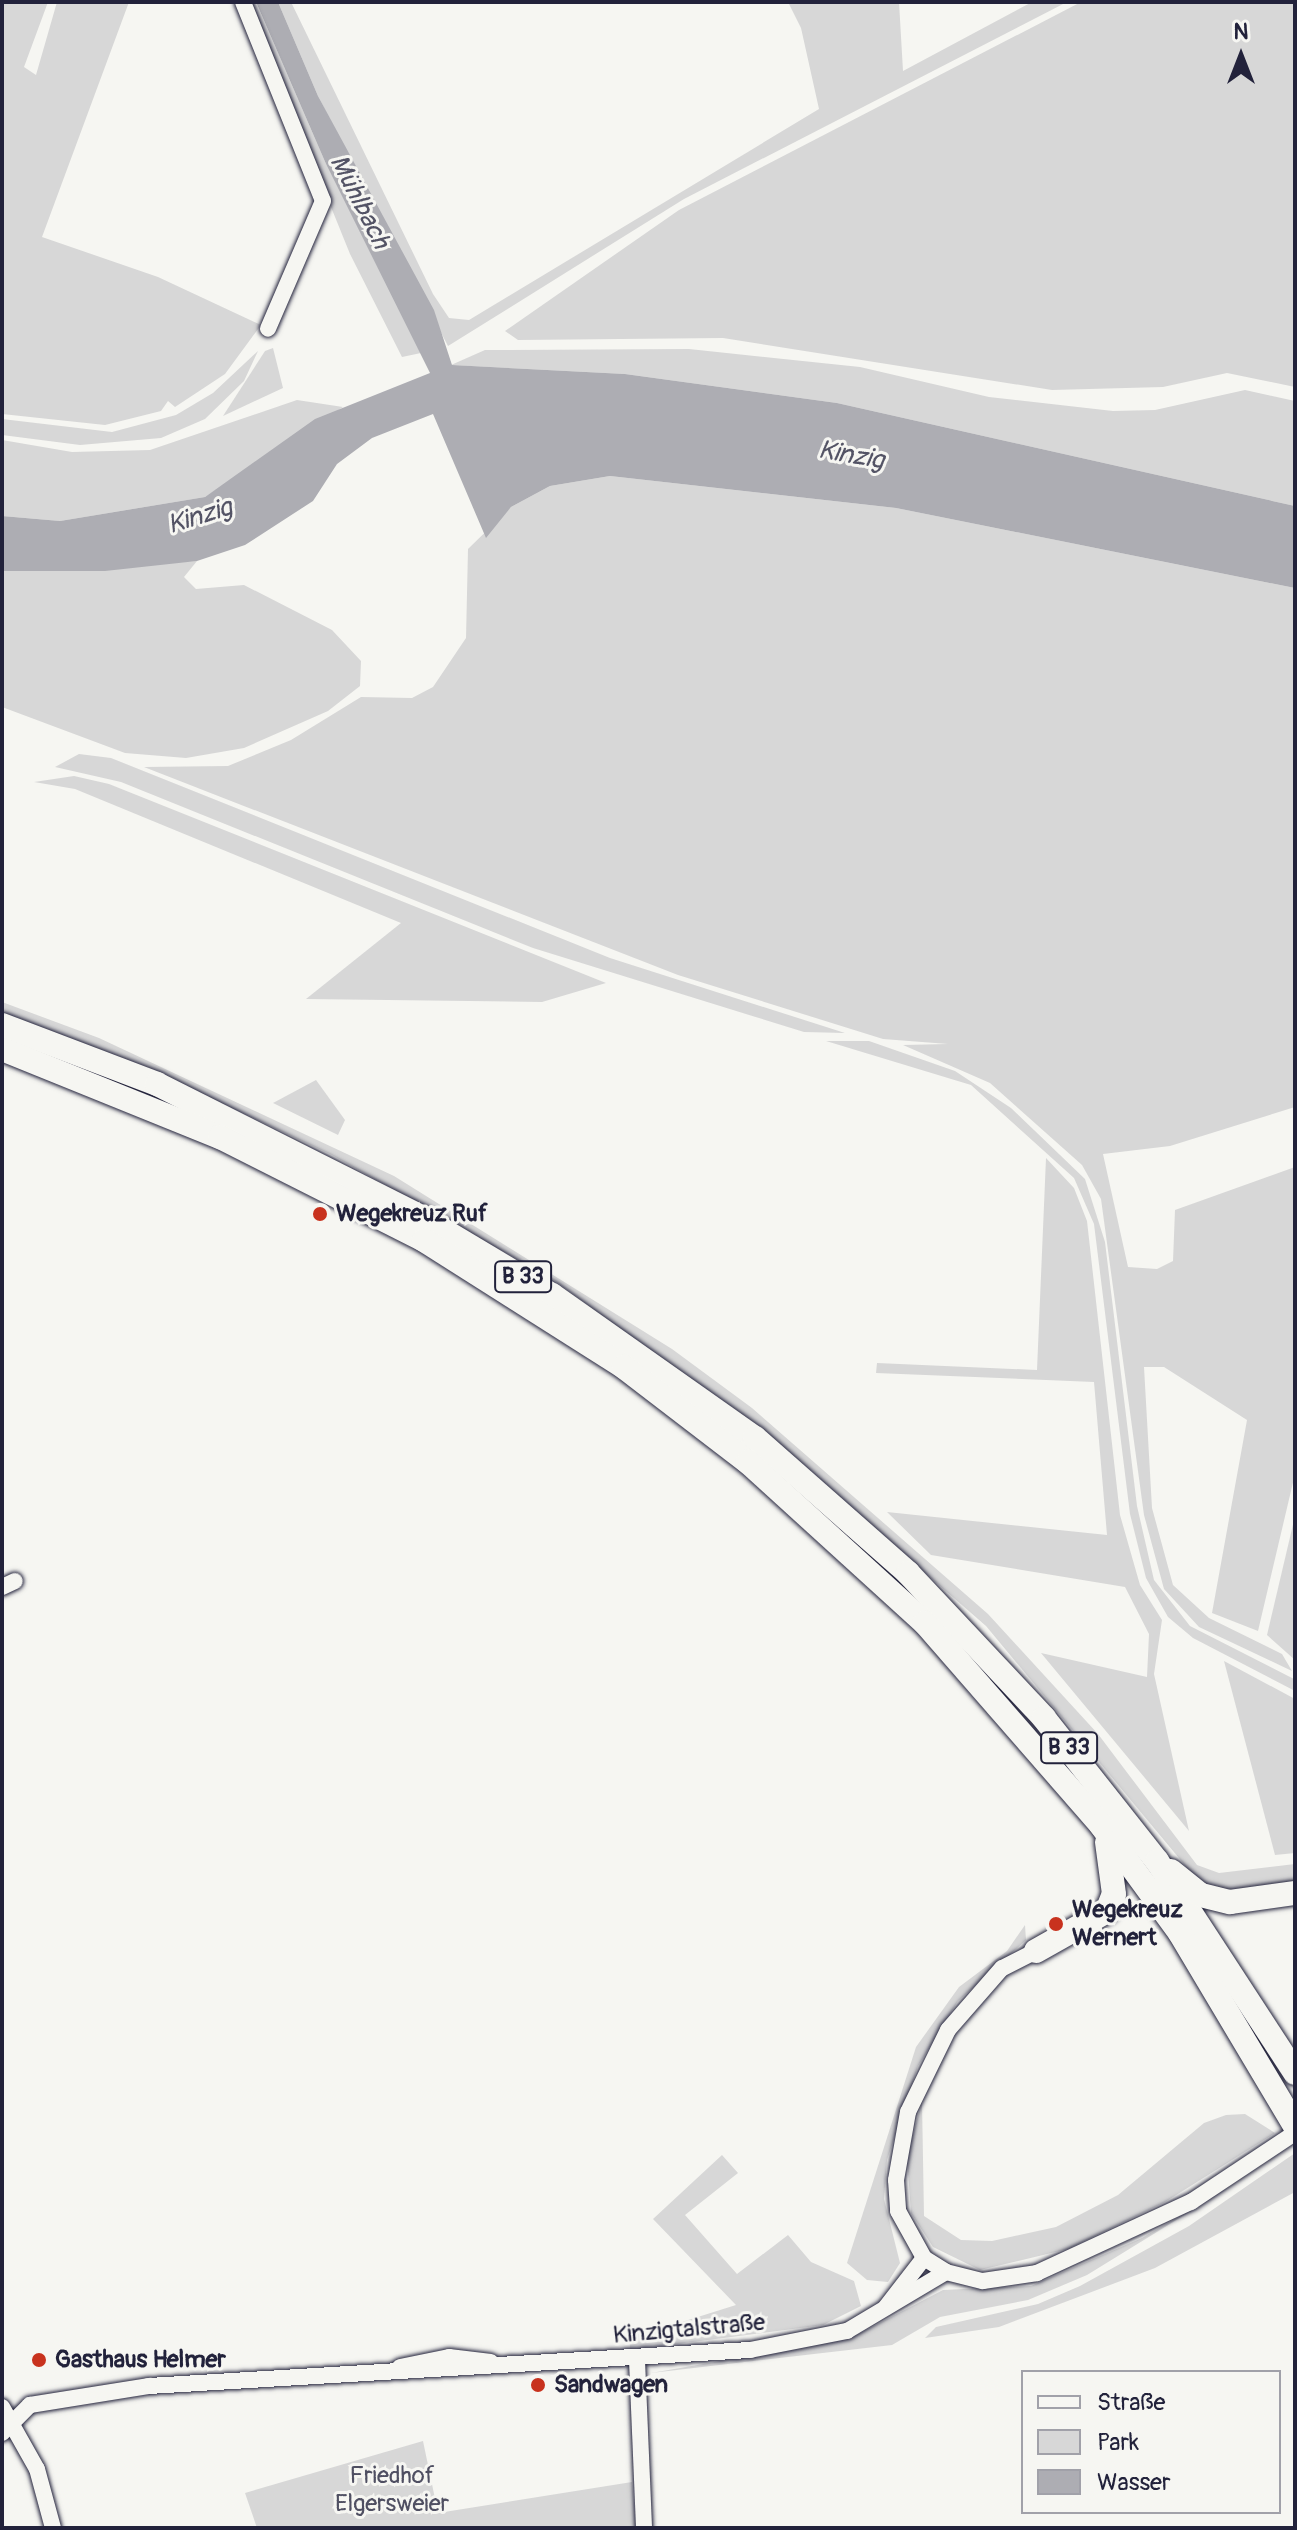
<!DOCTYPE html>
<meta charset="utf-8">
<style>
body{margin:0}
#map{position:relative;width:1297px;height:2530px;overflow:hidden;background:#f6f6f2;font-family:Pangolin,sans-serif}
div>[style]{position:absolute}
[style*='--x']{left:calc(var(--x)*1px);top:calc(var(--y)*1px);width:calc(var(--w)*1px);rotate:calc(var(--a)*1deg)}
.green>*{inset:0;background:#d7d7d7}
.water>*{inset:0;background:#adadb3}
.roads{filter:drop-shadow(0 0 2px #22223b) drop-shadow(0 0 2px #22223b)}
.minor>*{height:16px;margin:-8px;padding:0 8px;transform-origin:8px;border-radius:8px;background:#f6f6f2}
.highway>*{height:24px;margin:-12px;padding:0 12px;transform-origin:12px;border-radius:12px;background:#f6f6f2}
.dots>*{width:22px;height:22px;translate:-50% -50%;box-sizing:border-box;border:4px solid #f6f6f2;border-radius:50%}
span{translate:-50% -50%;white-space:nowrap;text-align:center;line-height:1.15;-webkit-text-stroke:6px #f6f6f2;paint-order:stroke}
.shield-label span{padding:2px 6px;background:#f6f6f2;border:2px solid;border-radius:6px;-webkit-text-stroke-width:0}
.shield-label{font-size:22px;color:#22223b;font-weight:700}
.poi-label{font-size:24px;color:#22223b;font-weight:700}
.left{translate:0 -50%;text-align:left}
.street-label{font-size:24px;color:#22223b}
.park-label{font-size:24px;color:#4f4f62}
.water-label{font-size:26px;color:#535365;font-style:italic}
.frame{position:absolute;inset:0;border:4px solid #22223b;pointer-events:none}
.legend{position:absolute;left:1021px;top:2370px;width:260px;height:144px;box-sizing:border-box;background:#f6f6f2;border:2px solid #a1a1a9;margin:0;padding:10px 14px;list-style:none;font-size:24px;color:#22223b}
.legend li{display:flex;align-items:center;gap:16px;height:40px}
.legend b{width:40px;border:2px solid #a1a1a9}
.north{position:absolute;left:1201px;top:16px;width:80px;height:80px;-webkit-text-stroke:6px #f6f6f2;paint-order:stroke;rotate:0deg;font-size:22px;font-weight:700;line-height:32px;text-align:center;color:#22223b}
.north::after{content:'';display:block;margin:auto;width:28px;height:36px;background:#22223b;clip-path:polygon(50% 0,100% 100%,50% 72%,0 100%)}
</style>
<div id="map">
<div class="green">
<div style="clip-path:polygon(2px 2px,48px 2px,24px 67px,36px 75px,57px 2px,129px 2px,42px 237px,158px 277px,261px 325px,225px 374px,175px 407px,168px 401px,161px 411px,105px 425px,2px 414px)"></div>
<div style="clip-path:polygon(248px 2px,256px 2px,326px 164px,421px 353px,402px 357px,350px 254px)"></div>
<div style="clip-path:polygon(278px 2px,291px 2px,433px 294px,449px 318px,469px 320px,819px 109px,801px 28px,788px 2px,899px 2px,903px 71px,1032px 2px,1067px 2px,684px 199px,448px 346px,318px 96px)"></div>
<div style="clip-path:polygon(1081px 2px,1295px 2px,1295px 387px,1227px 373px,1163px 387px,1052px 390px,723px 338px,518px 340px,505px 331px,679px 210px)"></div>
<div style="clip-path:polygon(273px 348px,283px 388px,223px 416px,265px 351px)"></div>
<div style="clip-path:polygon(689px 349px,860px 367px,989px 397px,1113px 411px,1155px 410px,1245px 390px,1295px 401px,1295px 506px,837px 403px,625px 374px,451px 365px,485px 350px)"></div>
<div style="clip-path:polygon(258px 351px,244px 381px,205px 419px,161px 438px,80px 445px,2px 435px,2px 419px,112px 432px,176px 415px,213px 393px)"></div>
<div style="clip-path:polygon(297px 400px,343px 407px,205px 497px,60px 521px,2px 516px,2px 440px,72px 452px,150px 450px)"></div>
<div style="clip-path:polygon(610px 476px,896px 508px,1295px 588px,1295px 1107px,1170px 1146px,1103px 1154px,1128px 1267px,1157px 1269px,1173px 1261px,1175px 1210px,1295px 1167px,1295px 1474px,1258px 1631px,1212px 1613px,1247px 1420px,1164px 1367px,1144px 1367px,1152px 1508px,1173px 1585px,1209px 1618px,1282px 1654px,1292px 1671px,1199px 1627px,1164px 1589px,1144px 1515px,1101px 1199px,1082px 1165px,990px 1083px,903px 1045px,948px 1044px,883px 1039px,678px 975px,144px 767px,228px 766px,291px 740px,361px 697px,412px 698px,433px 687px,466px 638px,468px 549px,511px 507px,550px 486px)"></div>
<div style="clip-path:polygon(197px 561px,184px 577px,196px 589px,244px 585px,332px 630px,361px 661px,360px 686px,328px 711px,244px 748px,186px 758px,125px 753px,2px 707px,2px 571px)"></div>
<div style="clip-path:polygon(79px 754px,111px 758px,610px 958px,845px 1033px,804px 1032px,533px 948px,121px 782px,55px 767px)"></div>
<div style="clip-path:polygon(74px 776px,109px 784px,606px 983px,542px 1002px,306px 999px,401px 923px,75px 789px,34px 782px)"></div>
<div style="clip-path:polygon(2px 1002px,99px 1038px,394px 1176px,672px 1349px,752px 1408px,988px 1614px,1098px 1734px,1197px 1865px,1219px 1873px,1295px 1864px,1295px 1886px,1249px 1898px,1203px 1887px,986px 1626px,776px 1443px,554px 1280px,332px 1155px,147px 1068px,2px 1013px)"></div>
<div style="clip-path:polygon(826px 1041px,869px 1041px,955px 1071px,1011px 1108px,1085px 1179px,1105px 1242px,1137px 1506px,1154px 1580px,1190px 1626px,1294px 1679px,1295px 1691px,1193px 1638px,1168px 1617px,1146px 1578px,1130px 1514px,1094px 1224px,1074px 1178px,971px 1085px)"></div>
<div style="clip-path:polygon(316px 1080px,345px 1120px,338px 1135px,273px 1103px)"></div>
<div style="clip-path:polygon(1046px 1158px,1074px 1188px,1087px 1221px,1120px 1515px,1140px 1585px,1162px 1620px,1154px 1674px,1189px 1831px,1041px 1653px,1147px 1677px,1149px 1634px,1125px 1587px,931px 1555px,887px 1512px,1107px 1535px,1094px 1382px,876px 1373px,877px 1363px,1037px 1370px)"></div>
<div style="clip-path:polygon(1295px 1516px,1295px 1660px,1267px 1635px)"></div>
<div style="clip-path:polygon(1224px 1661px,1295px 1699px,1295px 1853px,1275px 1855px)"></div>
<div style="clip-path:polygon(1025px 1925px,1026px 1940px,958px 2001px,918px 2066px,887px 2160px,884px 2199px,900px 2263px,888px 2282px,867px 2280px,847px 2263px,916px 2047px,959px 1987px,1007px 1951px)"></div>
<div style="clip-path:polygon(922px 2101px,924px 2216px,961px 2240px,992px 2241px,1056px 2227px,1118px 2195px,1204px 2123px,1226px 2115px,1245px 2114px,1275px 2133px,1165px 2202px,1068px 2249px,980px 2270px,933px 2247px,911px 2213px,907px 2157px)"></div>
<div style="clip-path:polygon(1295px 2153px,1295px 2192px,1155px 2268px,999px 2327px,925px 2338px,936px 2327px,1038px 2304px,1080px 2286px,1189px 2226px)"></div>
<div style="clip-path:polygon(722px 2155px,738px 2173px,685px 2215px,737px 2274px,788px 2235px,811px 2262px,854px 2281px,861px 2306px,823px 2325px,630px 2350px,629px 2329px,650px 2332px,736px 2305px,653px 2219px)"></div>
<div style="clip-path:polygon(1230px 2187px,1087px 2275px,1028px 2300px,940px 2317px,892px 2345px,651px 2373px,849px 2339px,943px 2290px,1031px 2286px,1142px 2238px)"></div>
<div style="clip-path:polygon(423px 2441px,438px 2513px,632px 2482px,636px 2528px,257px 2528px,245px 2493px)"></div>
</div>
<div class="water">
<div style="clip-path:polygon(256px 2px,278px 2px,318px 96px,434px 310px,452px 365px,625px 374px,837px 403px,1295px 506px,1295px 588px,896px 508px,610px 476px,550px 486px,511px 507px,486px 538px,433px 414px,372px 438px,337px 464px,313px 501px,245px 545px,197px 561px,105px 571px,2px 571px,2px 516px,60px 521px,205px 497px,315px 419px,430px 373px,326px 164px)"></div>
</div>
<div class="roads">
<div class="minor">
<div style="--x:243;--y:2;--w:214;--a:68.1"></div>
<div style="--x:323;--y:201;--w:139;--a:113.3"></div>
<div style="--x:2;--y:1587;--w:14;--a:-25"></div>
<div style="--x:1036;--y:1951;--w:38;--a:153"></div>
<div style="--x:1002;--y:1968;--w:82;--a:131.1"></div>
<div style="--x:948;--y:2030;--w:91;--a:116"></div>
<div style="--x:908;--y:2112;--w:69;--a:100"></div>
<div style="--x:896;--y:2180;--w:31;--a:86"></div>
<div style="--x:898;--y:2211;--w:54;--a:61"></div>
<div style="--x:924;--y:2258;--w:26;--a:32"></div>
<div style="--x:946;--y:2272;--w:38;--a:14"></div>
<div style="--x:983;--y:2281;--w:55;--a:-8.4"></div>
<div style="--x:1037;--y:2273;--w:170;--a:-24.8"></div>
<div style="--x:1191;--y:2202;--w:125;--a:-33.6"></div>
<div style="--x:886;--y:2307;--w:62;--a:-52.2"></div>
<div style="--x:637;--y:2360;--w:168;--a:87.6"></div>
<div style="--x:400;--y:2367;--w:50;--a:-11.5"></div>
<div style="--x:449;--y:2357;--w:42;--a:6.8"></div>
<div style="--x:2;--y:2407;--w:71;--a:60.6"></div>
<div style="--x:37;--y:2469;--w:61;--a:74.8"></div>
<div style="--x:2;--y:2433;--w:40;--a:-45"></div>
<div style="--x:30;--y:2405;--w:121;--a:-9.1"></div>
<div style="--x:149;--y:2386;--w:602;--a:-3.43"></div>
<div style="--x:750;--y:2350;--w:99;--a:-11.1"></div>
<div style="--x:847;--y:2331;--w:115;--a:-30.8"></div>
</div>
<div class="highway">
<div style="--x:2;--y:1025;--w:166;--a:20.8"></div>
<div style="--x:157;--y:1084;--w:296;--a:26.7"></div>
<div style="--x:421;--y:1217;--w:152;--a:30.8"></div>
<div style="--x:552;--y:1295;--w:248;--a:35.2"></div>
<div style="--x:755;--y:1438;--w:204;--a:41.4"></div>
<div style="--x:908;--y:1573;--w:199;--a:46.8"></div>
<div style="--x:1044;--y:1718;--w:182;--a:51.7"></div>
<div style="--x:1157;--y:1861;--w:253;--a:56.9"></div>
<div style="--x:2;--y:1049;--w:235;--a:22"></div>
<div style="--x:220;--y:1137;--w:229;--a:26.8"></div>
<div style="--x:424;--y:1240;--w:237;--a:32.4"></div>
<div style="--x:624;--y:1367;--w:156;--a:37.5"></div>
<div style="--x:748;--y:1462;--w:239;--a:42.3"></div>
<div style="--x:925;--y:1623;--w:268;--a:48.9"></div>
<div style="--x:1101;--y:1825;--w:134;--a:53.8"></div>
<div style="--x:1180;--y:1933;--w:225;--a:59.2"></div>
<div style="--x:1171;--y:1871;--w:38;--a:39"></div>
<div style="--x:1201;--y:1895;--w:30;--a:14"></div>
<div style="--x:1230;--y:1902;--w:66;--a:-7.9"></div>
<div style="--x:1036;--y:1951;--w:81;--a:-29.4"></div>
<div style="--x:1107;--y:1911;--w:18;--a:-68"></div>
<div style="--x:1114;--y:1894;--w:52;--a:-97.7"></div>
</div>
</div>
<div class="dots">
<div style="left:320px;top:1214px;background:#c8321e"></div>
<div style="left:1056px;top:1924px;background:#c8321e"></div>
<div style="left:39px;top:2360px;background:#c8321e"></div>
<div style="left:538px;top:2385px;background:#c8321e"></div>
</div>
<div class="shield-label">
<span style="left:523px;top:1277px">B 33</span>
<span style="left:1069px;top:1748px">B 33</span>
</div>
<div class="poi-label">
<span class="left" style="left:336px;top:1214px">Wegekreuz Ruf</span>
<span class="left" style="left:1072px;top:1924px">Wegekreuz<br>Wernert</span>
<span class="left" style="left:55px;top:2360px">Gasthaus Helmer</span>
<span class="left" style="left:554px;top:2385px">Sandwagen</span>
</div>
<div class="street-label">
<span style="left:689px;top:2329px;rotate:-5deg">Kinzigtalstraße</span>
</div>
<div class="park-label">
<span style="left:392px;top:2490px">Friedhof<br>Elgersweier</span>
</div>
<div class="water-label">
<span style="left:359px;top:202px;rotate:63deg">Mühlbach</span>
<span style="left:851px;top:456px;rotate:10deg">Kinzig</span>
<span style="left:200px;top:517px;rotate:-17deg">Kinzig</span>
</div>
<div class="frame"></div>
<ul class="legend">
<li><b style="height:10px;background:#f6f6f2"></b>Straße</li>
<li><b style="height:22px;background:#d7d7d7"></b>Park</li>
<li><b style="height:22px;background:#adadb3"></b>Wasser</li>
</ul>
<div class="north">N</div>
</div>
